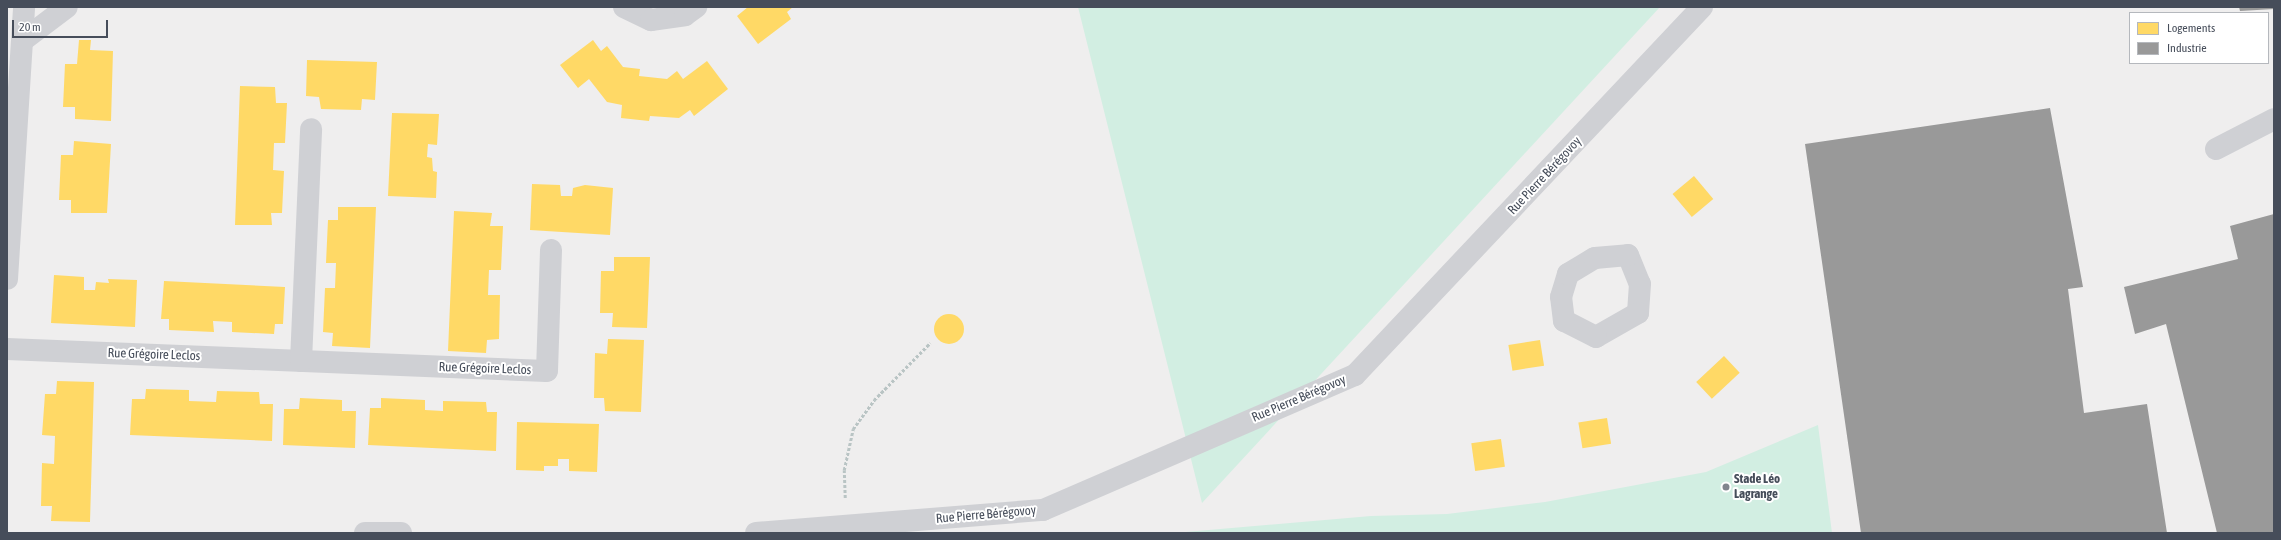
<!DOCTYPE html>
<meta charset="utf-8">
<style>
body{margin:0}
#map{position:relative;width:2281px;height:540px;overflow:hidden;background:#efeeee;font-family:"Asap Condensed",sans-serif}
div>[style]{position:absolute}
[style*='--x']{left:calc(var(--x)*1px);top:calc(var(--y)*1px);width:calc(var(--w)*1px);rotate:calc(var(--a)*1deg)}
.green>*{inset:0;background:#d2eee2}
.homes>*{inset:0;background:#ffd966;transform-origin:0 0}
.round{border-radius:50%}
.industry>*{inset:0;background:#999}
.path>*{height:2.5px;margin-top:-1.25px;transform-origin:0;background:repeating-linear-gradient(90deg,#b9c4c4 0 3px,transparent 0 5px)}
.minor>*{height:22px;margin:-11px;padding:0 11px;transform-origin:11px;border-radius:11px;background:#cfd0d4}
.dots>*{width:11px;height:11px;translate:-50% -50%;box-sizing:border-box;border:2px solid #fff;border-radius:50%}
span{translate:-50% -50%;white-space:nowrap;text-align:center;line-height:1.15;-webkit-text-stroke:4px #fff;paint-order:stroke}
.street-label{font-size:13px;color:#464d5a}
.poi-label{font-size:13px;color:#464d5a;font-weight:700}
.left{translate:0 -50%;text-align:left}
.frame{position:absolute;inset:0;border:8px solid #464d5a;pointer-events:none}
.legend{position:absolute;left:2129px;top:12px;width:140px;height:52px;box-sizing:border-box;background:#fff;border:1px solid #b5b8bd;margin:0;padding:5px 7px;list-style:none;font-size:12px;color:#464d5a}
.legend li{display:flex;align-items:center;gap:8px;height:20px}
.legend b{width:20px;border:1px solid #b5b8bd}
.scale{position:absolute;left:12px;top:20px;width:96px;height:18px;box-sizing:border-box;border:2px solid #464d5a;border-top:0;padding-left:5px;font-size:12px;line-height:14px;white-space:nowrap;color:#464d5a;-webkit-text-stroke:3px #fff;paint-order:stroke}
</style>
<div id="map">
<div class="green">
<div style="clip-path:polygon(1078px 7px,1660px 7px,1202px 503px)"></div>
<div style="clip-path:polygon(1818px 425px,1832px 533px,1174px 533px,1371px 516px,1447px 514px,1545px 502px,1706px 472px)"></div>
</div>
<div class="homes">
<div style="clip-path:polygon(748px 7px,793px 7px,787px 12px,791px 19px,758px 44px,737px 16px)"></div>
<div style="clip-path:polygon(79px 40px,91px 40px,90px 50px,113px 51px,111px 121px,75px 119px,75px 107px,63px 107px,65px 64px,77px 64px)"></div>
<div style="clip-path:polygon(593px 40px,601px 51px,607px 46px,623px 67px,640px 69px,639px 76px,667px 79px,677px 71px,683px 79px,707px 61px,728px 89px,694px 116px,690px 110px,679px 118px,650px 116px,649px 121px,621px 118px,622px 105px,607px 102px,589px 79px,578px 88px,560px 65px)"></div>
<div style="clip-path:polygon(307px 60px,377px 62px,375px 100px,362px 99px,361px 110px,321px 109px,319px 97px,306px 96px)"></div>
<div style="clip-path:polygon(240px 86px,275px 87px,276px 103px,287px 103px,285px 143px,274px 143px,273px 170px,284px 171px,282px 213px,271px 213px,272px 225px,235px 225px)"></div>
<div style="clip-path:polygon(392px 113px,439px 114px,437px 145px,428px 144px,427px 157px,432px 158px,433px 171px,437px 172px,436px 198px,388px 196px)"></div>
<div style="clip-path:polygon(74px 141px,111px 144px,107px 213px,71px 213px,71px 200px,59px 200px,61px 155px,73px 155px)"></div>
<div style="left:1694px;top:176px;width:30px;height:28px;rotate:50deg"></div>
<div style="clip-path:polygon(532px 184px,560px 185px,561px 196px,572px 196px,573px 188px,585px 185px,613px 188px,610px 235px,530px 230px)"></div>
<div style="clip-path:polygon(338px 207px,376px 207px,370px 348px,332px 346px,333px 333px,323px 332px,325px 288px,335px 288px,336px 263px,326px 263px,328px 220px,338px 220px)"></div>
<div style="clip-path:polygon(454px 211px,492px 213px,490px 226px,503px 226px,501px 270px,489px 270px,488px 295px,500px 295px,499px 339px,487px 340px,486px 353px,448px 351px)"></div>
<div style="clip-path:polygon(614px 257px,650px 257px,647px 328px,612px 327px,613px 313px,600px 313px,601px 271px,614px 271px)"></div>
<div style="clip-path:polygon(54px 275px,84px 277px,84px 290px,95px 290px,96px 282px,109px 283px,108px 279px,137px 280px,135px 327px,51px 323px)"></div>
<div style="clip-path:polygon(164px 281px,285px 287px,283px 324px,275px 324px,274px 334px,232px 332px,232px 322px,213px 321px,214px 332px,169px 330px,169px 319px,161px 319px)"></div>
<div class="round" style="left:934px;top:314px;width:30px;height:30px"></div>
<div style="clip-path:polygon(608px 339px,644px 340px,641px 412px,605px 411px,604px 398px,594px 398px,595px 353px,607px 354px)"></div>
<div style="left:1540px;top:340px;width:26px;height:32px;rotate:81deg"></div>
<div style="left:1724px;top:356px;width:23px;height:38px;rotate:47deg"></div>
<div style="clip-path:polygon(57px 381px,94px 382px,90px 522px,51px 521px,52px 506px,41px 506px,42px 463px,54px 464px,55px 436px,42px 435px,45px 394px,56px 394px)"></div>
<div style="clip-path:polygon(146px 389px,189px 390px,189px 401px,216px 402px,217px 391px,259px 392px,260px 404px,273px 404px,272px 441px,130px 435px,132px 399px,145px 399px)"></div>
<div style="clip-path:polygon(300px 398px,342px 400px,342px 411px,356px 411px,355px 448px,283px 445px,284px 409px,299px 409px)"></div>
<div style="clip-path:polygon(381px 398px,425px 400px,425px 410px,443px 411px,443px 401px,486px 402px,487px 412px,497px 412px,496px 451px,368px 445px,370px 408px,381px 408px)"></div>
<div style="left:1607px;top:418px;width:26px;height:29px;rotate:81deg"></div>
<div style="clip-path:polygon(517px 422px,599px 424px,597px 472px,569px 471px,569px 459px,558px 459px,558px 466px,544px 466px,544px 471px,516px 470px)"></div>
<div style="left:1501px;top:439px;width:28px;height:30px;rotate:82deg"></div>
</div>
<div class="industry">
<div style="clip-path:polygon(2239px 7px,2274px 7px,2274px 9px,2240px 11px)"></div>
<div style="clip-path:polygon(2050px 108px,2083px 287px,2068px 289px,2084px 413px,2147px 404px,2167px 533px,1861px 533px,1805px 144px)"></div>
<div style="clip-path:polygon(2274px 214px,2274px 533px,2217px 533px,2166px 324px,2135px 334px,2124px 287px,2238px 259px,2230px 226px)"></div>
</div>
<div class="path">
<div style="--x:845;--y:498;--w:28;--a:-92"></div>
<div style="--x:844;--y:470;--w:42;--a:-77.6"></div>
<div style="--x:853;--y:429;--w:36;--a:-54"></div>
<div style="--x:874;--y:400;--w:80;--a:-45.5"></div>
</div>
<div class="minor">
<div style="--x:624;--y:7;--w:30;--a:26"></div>
<div style="--x:651;--y:20;--w:34;--a:-8"></div>
<div style="--x:685;--y:15;--w:14;--a:-36"></div>
<div style="--x:22;--y:41;--w:56;--a:-37.1"></div>
<div style="--x:2216;--y:149;--w:65;--a:-27.3"></div>
<div style="--x:1628;--y:255;--w:31;--a:68"></div>
<div style="--x:1640;--y:284;--w:29;--a:94"></div>
<div style="--x:1638;--y:313;--w:48;--a:150.3"></div>
<div style="--x:1596;--y:337;--w:36;--a:-153"></div>
<div style="--x:1564;--y:321;--w:24;--a:-97"></div>
<div style="--x:1561;--y:297;--w:24;--a:-73"></div>
<div style="--x:1568;--y:274;--w:31;--a:-31"></div>
<div style="--x:1595;--y:258;--w:33;--a:-5"></div>
<div style="--x:7;--y:279;--w:273;--a:-86.4"></div>
<div style="--x:7;--y:349;--w:540;--a:2.33"></div>
<div style="--x:547;--y:371;--w:121;--a:-88.1"></div>
<div style="--x:301;--y:361;--w:232;--a:-87.5"></div>
<div style="--x:365;--y:533;--w:36;--a:0"></div>
<div style="--x:756;--y:533;--w:288;--a:-4.6"></div>
<div style="--x:1043;--y:510;--w:340;--a:-23.4"></div>
<div style="--x:1355;--y:375;--w:506;--a:-46.68"></div>
</div>
<div class="dots">
<div style="left:1726px;top:487px;background:#81858e"></div>
</div>
<div class="street-label">
<span style="left:1545px;top:176px;rotate:-47deg">Rue Pierre Bérégovoy</span>
<span style="left:154px;top:355px;rotate:2deg">Rue Grégoire Leclos</span>
<span style="left:485px;top:369px;rotate:2deg">Rue Grégoire Leclos</span>
<span style="left:1299px;top:399px;rotate:-23deg">Rue Pierre Bérégovoy</span>
<span style="left:986px;top:515px;rotate:-5deg">Rue Pierre Bérégovoy</span>
</div>
<div class="poi-label">
<span class="left" style="left:1734px;top:487px">Stade Léo<br>Lagrange</span>
</div>
<div class="frame"></div>
<ul class="legend">
<li><b style="height:11px;background:#ffd966"></b>Logements</li>
<li><b style="height:11px;background:#999"></b>Industrie</li>
</ul>
<div class="scale">20 m</div>
</div>
